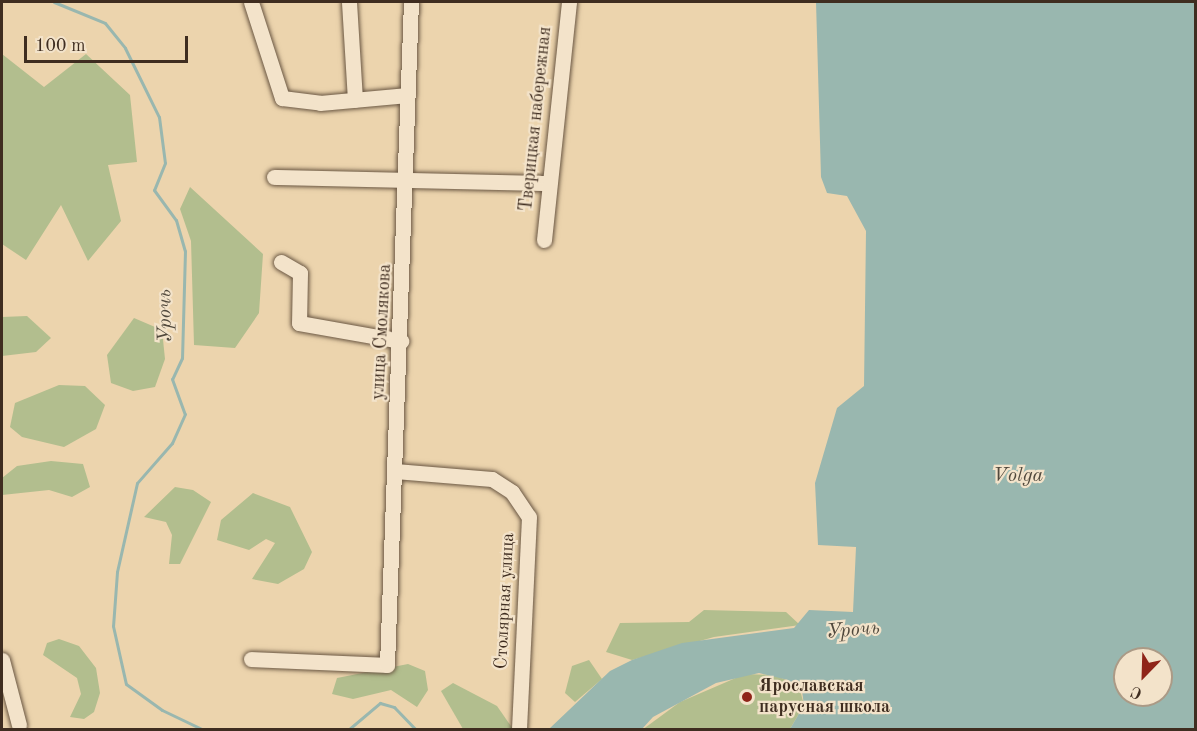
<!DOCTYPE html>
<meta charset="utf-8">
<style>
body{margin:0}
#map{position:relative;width:1197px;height:731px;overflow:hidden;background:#ecd4ad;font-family:"Old Standard TT",serif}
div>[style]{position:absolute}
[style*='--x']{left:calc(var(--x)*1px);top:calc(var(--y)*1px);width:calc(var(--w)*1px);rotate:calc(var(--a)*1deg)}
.green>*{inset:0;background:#b2be8e}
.water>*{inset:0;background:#99b7af}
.stream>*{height:3px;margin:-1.5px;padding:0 1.5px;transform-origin:1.5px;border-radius:1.5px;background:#99b7af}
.roads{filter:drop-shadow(0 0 2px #6a5743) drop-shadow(0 0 2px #6a5743)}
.minor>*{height:15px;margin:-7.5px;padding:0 7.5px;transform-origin:7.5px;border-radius:7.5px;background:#f3e3ca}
.dots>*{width:16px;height:16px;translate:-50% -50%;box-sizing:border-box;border:3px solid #f3e3ca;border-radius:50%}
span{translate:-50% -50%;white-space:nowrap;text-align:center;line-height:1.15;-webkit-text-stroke:4.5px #f3e3ca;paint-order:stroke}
.street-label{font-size:18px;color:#3f2d20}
.poi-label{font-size:18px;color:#3f2d20;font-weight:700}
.left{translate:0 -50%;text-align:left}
.water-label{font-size:20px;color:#51493d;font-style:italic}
.frame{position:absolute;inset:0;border:3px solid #3f2d20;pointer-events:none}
.north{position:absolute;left:1113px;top:647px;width:60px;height:60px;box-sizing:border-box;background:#f3e3ca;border:2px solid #ab9a86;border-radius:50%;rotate:203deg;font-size:16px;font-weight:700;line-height:24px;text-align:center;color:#3f2d20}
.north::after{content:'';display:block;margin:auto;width:21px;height:27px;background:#8f2418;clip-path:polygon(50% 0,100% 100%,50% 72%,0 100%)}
.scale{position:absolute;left:24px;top:36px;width:164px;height:27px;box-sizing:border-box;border:3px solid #3f2d20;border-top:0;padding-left:8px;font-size:18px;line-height:21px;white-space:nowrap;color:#3f2d20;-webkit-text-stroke:4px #f3e3ca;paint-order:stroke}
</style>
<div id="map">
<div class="green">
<div style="clip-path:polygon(2px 54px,44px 87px,86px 54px,130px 95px,137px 162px,108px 165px,121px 221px,88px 261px,61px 205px,26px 260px,2px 244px)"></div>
<div style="clip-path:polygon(190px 187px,263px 254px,259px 313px,235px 348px,194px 345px,191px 241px,180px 209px)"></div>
<div style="clip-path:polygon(27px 316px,51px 338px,36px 352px,2px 356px,2px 317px)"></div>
<div style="clip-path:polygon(134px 318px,162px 330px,165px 359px,155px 387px,133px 391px,111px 383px,107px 355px)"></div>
<div style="clip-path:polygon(59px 385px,85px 386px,105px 405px,96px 429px,64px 447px,22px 437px,10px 427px,15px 403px)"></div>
<div style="clip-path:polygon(51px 461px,83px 464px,90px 487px,72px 497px,49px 490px,2px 495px,2px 478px,17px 466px)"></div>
<div style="clip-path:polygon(175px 487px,193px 490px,211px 502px,180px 564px,169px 564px,172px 535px,166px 522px,144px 517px)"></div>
<div style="clip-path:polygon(253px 493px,290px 507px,312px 552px,304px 569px,278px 584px,252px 579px,275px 543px,266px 539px,249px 550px,217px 540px,221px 520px)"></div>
<div style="clip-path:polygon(704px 610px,786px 612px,800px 625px,714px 637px,632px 660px,606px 652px,620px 623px,689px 622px)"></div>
<div style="clip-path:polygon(59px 639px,79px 646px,96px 668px,100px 693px,94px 712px,84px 719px,70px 717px,81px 694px,77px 678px,43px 655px,47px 643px)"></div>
<div style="clip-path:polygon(589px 660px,602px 679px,575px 702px,565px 693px,572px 666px)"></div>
<div style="clip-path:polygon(408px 664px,425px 671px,428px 690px,417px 707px,391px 690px,353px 699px,332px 694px,337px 678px)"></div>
<div style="clip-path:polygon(745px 674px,775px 675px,799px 686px,804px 705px,790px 729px,642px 730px,680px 702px)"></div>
<div style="clip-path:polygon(453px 683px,497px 706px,513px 729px,463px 729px,441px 691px)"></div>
</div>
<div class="water">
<div style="clip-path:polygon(evenodd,816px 2px,1195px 2px,1195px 729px,790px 729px,804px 705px,802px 691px,788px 680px,759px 673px,716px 683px,653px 717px,642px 729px,549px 729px,610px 671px,632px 660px,682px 643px,794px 628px,809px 610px,853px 612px,856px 547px,818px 545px,815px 483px,837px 408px,864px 386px,866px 231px,847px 196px,827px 193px,821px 177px,816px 2px,1125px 659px,1161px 659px,1161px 695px,1125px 695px,1125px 659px)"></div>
</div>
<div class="stream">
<div style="--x:54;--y:2;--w:55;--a:22.4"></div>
<div style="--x:105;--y:23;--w:32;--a:51"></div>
<div style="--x:125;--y:48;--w:77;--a:63.8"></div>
<div style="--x:159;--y:117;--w:46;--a:82.6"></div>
<div style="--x:165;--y:163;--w:29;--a:112"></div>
<div style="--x:154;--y:190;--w:37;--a:54"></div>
<div style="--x:176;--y:220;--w:32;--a:74"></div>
<div style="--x:185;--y:251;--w:107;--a:91.6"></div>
<div style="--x:182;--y:358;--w:23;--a:115"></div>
<div style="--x:172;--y:379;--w:37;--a:70"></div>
<div style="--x:185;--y:414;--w:32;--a:114"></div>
<div style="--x:172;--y:443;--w:53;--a:131.2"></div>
<div style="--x:137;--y:483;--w:91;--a:102.7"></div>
<div style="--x:117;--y:572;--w:54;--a:94.2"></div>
<div style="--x:113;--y:626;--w:59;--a:77.4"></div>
<div style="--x:126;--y:684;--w:44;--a:35.8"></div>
<div style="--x:162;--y:710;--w:47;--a:25.5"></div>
<div style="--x:313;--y:730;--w:10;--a:0"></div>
<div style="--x:348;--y:730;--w:42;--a:-40.2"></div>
<div style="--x:380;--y:703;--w:15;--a:16"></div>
<div style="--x:394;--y:707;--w:32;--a:46"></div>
</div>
<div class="roads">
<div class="minor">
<div style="--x:251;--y:2;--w:101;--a:72.1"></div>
<div style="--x:282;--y:98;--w:38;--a:7"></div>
<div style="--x:320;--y:103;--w:88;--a:-5.2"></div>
<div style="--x:349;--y:2;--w:98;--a:86.5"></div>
<div style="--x:274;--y:177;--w:272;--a:1.3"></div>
<div style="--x:544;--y:240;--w:239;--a:-84"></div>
<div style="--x:281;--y:262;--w:22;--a:30"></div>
<div style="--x:300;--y:273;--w:50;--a:91.1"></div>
<div style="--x:299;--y:323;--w:104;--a:10"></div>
<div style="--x:395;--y:471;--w:97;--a:4.7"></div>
<div style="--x:492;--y:479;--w:24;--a:33"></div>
<div style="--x:512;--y:492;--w:30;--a:56"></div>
<div style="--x:529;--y:517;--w:213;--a:92.7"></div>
<div style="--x:251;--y:659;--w:136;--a:2.5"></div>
<div style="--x:387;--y:665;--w:663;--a:-87.93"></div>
<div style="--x:2;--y:660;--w:67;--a:75.3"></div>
</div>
</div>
<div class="dots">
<div style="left:747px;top:697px;background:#8f2418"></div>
</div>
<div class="street-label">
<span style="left:536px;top:119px;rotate:-84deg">Тверицкая набережная</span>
<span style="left:382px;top:332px;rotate:-87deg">улица Смолякова</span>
<span style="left:505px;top:601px;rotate:-87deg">Столярная улица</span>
</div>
<div class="poi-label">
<span class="left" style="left:759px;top:697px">Ярославская<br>парусная школа</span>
</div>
<div class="water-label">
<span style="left:166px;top:316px;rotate:-91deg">Урочь</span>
<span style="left:1018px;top:476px">Volga</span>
<span style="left:853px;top:631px;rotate:-5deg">Урочь</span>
</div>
<div class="frame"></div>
<div class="north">С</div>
<div class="scale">100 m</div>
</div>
